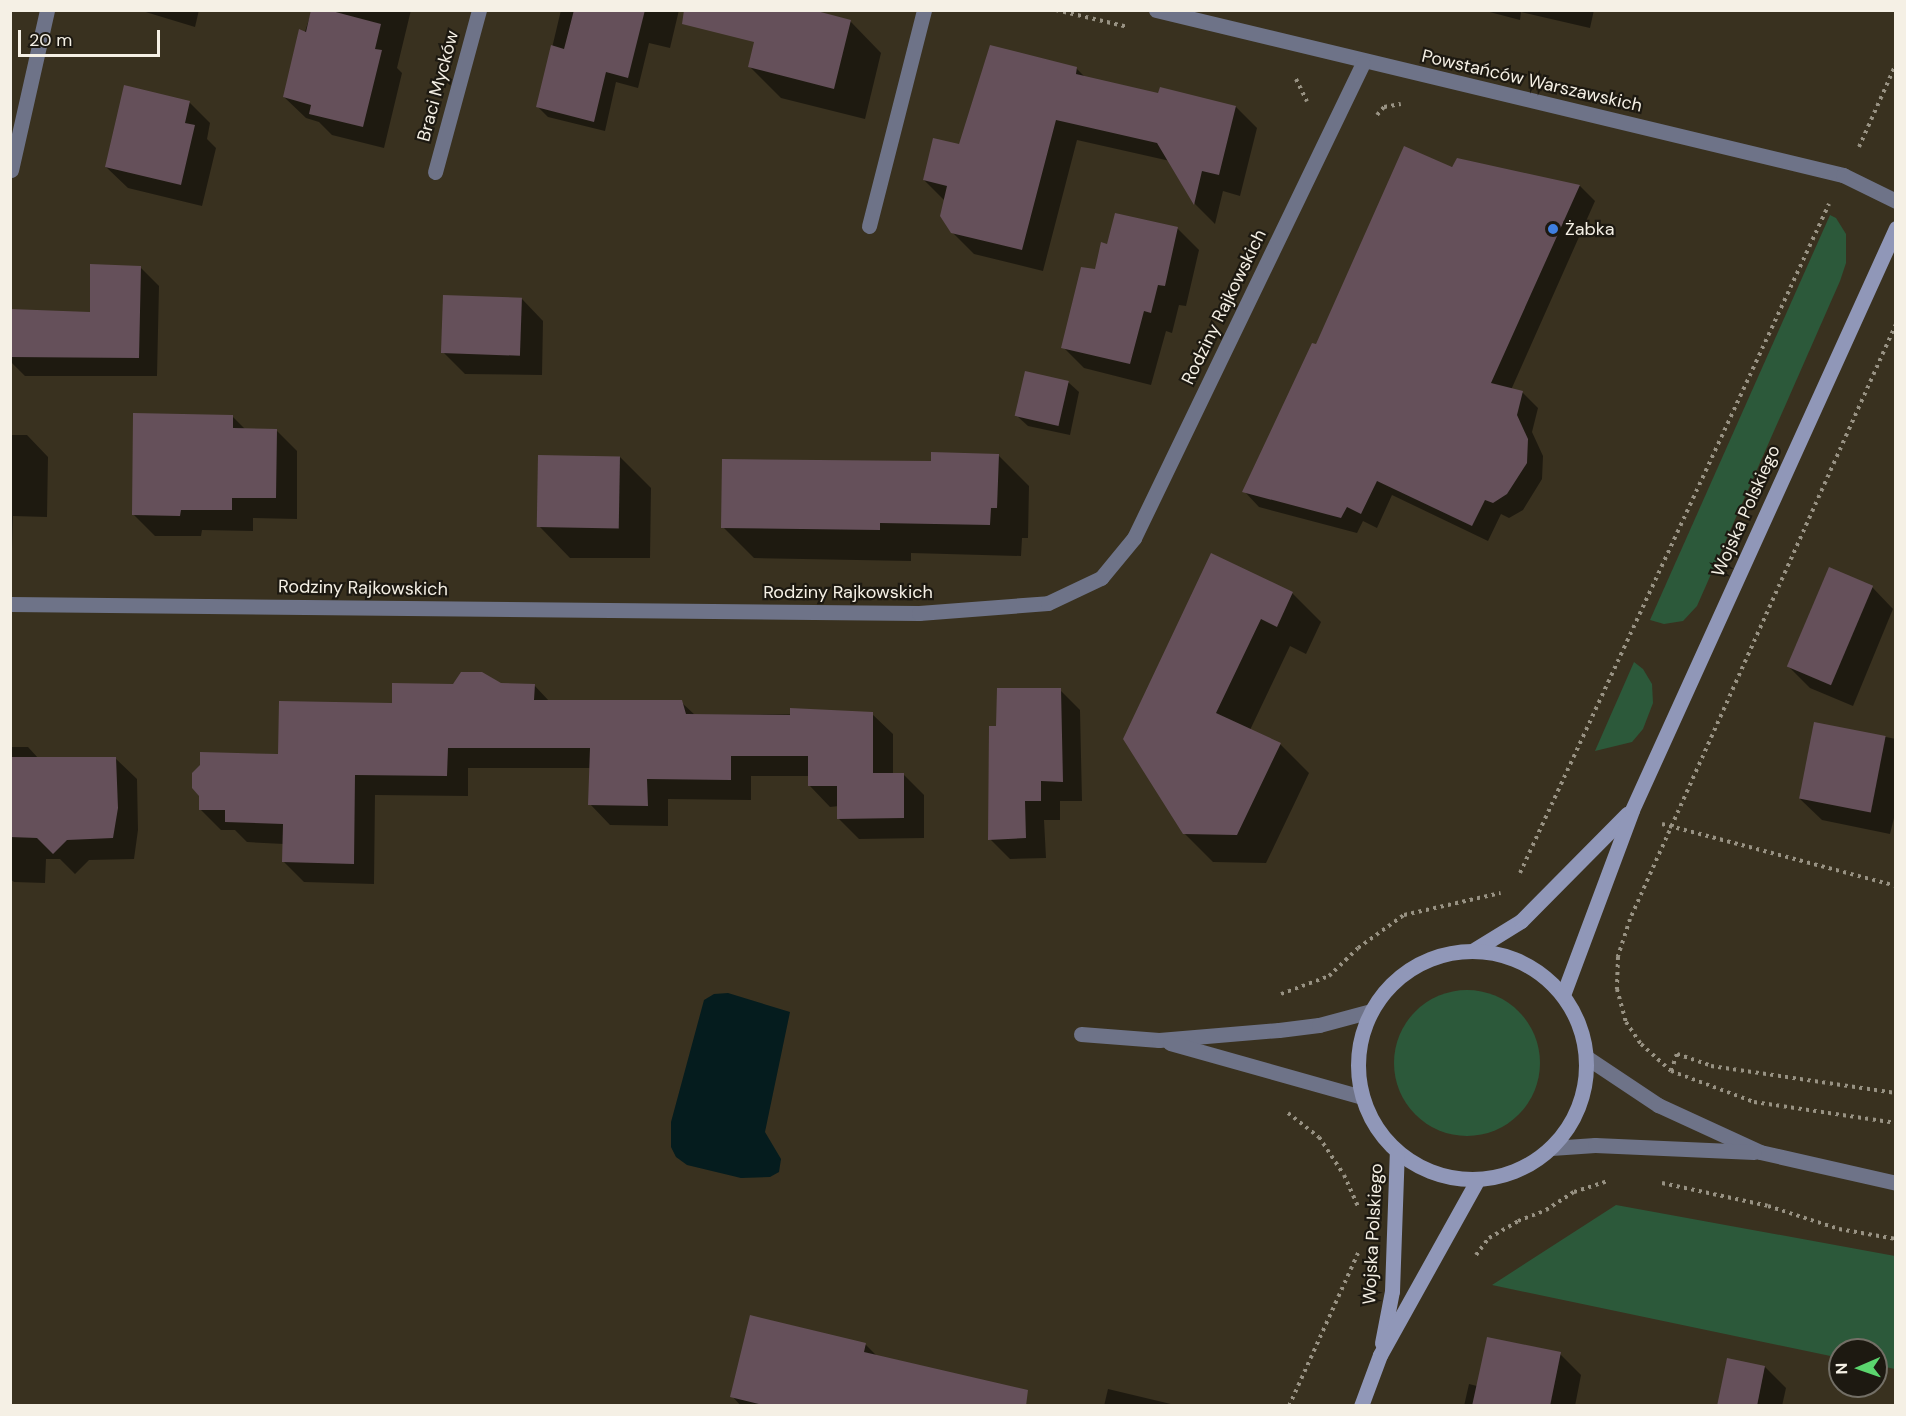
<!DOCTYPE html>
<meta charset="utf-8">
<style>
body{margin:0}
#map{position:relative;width:1906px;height:1416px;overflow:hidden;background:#39311f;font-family:"DM Sans",sans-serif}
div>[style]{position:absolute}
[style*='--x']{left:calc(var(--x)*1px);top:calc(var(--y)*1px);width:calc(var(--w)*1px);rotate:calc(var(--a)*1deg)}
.green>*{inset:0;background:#2c593a}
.round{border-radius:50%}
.water>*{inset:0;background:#051c1e}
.shadow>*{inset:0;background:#0007}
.building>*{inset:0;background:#65505a;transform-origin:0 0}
.path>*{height:4px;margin-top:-2px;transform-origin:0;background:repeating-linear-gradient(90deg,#989283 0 3px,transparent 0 7.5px)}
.service>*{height:15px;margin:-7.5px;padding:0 7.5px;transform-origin:7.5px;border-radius:7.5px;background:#6e7388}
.minor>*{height:15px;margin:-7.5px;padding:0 7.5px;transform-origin:7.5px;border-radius:7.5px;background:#6e7388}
.tertiary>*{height:15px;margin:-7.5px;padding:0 7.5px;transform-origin:7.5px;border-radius:7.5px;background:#6e7388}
.secondary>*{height:15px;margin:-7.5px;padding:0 7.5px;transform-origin:7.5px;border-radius:7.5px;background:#9097b8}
.secondary>.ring{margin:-7.5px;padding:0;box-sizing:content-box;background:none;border:15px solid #9097b8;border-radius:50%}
.dots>*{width:16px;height:16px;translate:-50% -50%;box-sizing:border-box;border:3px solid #1d1911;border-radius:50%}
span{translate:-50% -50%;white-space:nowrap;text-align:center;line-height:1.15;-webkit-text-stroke:4.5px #1d1911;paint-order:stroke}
.street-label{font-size:18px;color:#f5f0e5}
.poi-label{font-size:18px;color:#f5f0e5}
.left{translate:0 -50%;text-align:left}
.frame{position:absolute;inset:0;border:12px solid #f5f0e5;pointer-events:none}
.north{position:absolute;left:1828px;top:1338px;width:60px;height:60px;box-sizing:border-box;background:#1d1911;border:2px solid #736f66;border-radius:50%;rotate:268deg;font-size:16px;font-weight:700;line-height:24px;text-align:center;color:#f5f0e5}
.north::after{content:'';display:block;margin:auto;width:21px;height:27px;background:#5bd56e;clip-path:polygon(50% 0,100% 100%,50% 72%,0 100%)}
.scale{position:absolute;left:18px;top:30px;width:142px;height:27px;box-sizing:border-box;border:3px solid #f5f0e5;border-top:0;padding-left:8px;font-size:18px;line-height:21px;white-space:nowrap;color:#f5f0e5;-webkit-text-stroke:4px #1d1911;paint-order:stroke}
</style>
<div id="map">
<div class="green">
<div style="clip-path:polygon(1830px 215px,1836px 218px,1846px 234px,1846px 263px,1840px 281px,1697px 606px,1683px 621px,1664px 624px,1650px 620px)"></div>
<div style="clip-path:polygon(1634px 662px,1643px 669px,1652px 684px,1653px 703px,1643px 729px,1632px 742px,1595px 751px)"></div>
<div class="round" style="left:1394px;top:990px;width:146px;height:146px"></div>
<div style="clip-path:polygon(1616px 1205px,1895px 1256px,1895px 1369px,1876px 1365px,1876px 1350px,1840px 1350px,1840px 1358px,1492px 1285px)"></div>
</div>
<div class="water">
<div style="clip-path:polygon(728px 993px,790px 1012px,765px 1132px,781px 1159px,779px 1172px,770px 1177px,741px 1178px,687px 1165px,676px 1157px,671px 1147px,671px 1122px,704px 1000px,714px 994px)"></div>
</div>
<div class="shadow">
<div style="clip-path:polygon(139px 10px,199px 10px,195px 27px)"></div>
<div style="clip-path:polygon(312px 10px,411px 10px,397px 68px,402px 73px,384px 148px,332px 135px,319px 122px,306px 118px,284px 97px)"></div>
<div style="clip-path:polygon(561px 10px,679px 10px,670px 48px,649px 43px,638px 88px,616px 82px,605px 131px,548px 117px,538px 107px)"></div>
<div style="clip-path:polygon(1482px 10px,1594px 10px,1590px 28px,1521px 12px,1520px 20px)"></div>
<div style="clip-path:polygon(850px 21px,881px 53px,865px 119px,781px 98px,750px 67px)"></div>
<div style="clip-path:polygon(1076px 68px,1086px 78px,1159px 95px,1161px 88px,1236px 107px,1257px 128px,1240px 196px,1223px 191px,1215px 224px,1195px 204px,1170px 161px,1077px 140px,1043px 271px,974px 254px,952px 232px,945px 201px,924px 180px,960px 146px)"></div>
<div style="clip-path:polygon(189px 102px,210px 123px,207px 139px,216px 148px,202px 206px,128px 188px,106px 167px)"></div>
<div style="clip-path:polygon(1457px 160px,1580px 186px,1595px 201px,1511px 390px,1523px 393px,1538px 408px,1532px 432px,1543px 456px,1542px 479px,1523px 510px,1509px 518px,1501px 514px,1488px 541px,1392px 495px,1377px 528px,1363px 521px,1357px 533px,1259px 507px,1244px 491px,1317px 346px)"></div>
<div style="clip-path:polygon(1116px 215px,1178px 229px,1199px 250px,1186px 306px,1179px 305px,1172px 333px,1166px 331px,1151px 385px,1084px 368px,1063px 347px,1108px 246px)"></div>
<div style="clip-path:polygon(140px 267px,159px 286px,157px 376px,25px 376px,10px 361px,10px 311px,92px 313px)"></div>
<div style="clip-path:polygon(522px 299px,543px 321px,542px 375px,465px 374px,444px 353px)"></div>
<div style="clip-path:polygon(1068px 382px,1079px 392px,1070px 435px,1028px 426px,1017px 416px)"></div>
<div style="clip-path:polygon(233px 417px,246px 430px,276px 430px,297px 451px,297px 519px,253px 518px,253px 531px,202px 530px,201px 536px,155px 536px,134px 515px)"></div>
<div style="clip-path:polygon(10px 435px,27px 435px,48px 457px,47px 517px,13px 516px,12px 549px)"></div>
<div style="clip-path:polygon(998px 455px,1029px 486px,1028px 538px,1022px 538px,1021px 556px,911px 553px,911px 561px,754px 558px,723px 527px,933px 462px)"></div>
<div style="clip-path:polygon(620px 457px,651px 488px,650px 558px,570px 558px,539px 526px)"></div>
<div style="clip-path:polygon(1212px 555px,1292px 593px,1321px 622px,1306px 654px,1290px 646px,1250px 730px,1280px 744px,1309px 773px,1266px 863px,1213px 862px,1184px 833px)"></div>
<div style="clip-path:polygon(1872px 587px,1893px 609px,1853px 706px,1810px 688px,1789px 667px)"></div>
<div style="clip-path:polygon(501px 685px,534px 685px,550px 702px,681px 702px,695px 715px,872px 714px,893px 734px,893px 775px,904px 775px,924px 795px,924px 838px,859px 839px,838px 818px,839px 806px,830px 807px,810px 786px,809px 776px,751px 776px,751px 800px,668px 799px,668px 826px,610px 825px,590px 804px,591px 768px,468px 768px,468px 796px,375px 795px,374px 884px,304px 882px,284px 862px,284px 844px,247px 842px,235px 830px,221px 830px,200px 809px,279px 755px,393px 704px)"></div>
<div style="clip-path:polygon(1060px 690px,1080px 710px,1082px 801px,1060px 801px,1060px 820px,1044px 820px,1046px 858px,1010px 859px,990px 839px,998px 727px)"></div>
<div style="clip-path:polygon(1815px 723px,1896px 739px,1896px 810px,1890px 834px,1822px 820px,1800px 799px)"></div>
<div style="clip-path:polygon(10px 747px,28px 747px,39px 759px,115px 758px,137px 779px,138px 830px,134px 859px,89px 860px,75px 874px,60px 859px,46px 859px,45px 883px,14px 882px,10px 879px)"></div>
<div style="clip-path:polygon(866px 1345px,878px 1357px,1017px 1406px,741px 1406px,732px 1396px)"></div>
<div style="clip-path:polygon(1560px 1354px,1581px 1375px,1575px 1406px,1464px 1406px,1469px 1384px,1477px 1386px)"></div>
<div style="clip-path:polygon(1765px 1367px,1786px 1388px,1782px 1406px,1719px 1406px)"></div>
<div style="clip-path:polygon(1108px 1389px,1175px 1405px,1175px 1406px,1104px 1406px)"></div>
</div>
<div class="building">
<div style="clip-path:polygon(311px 10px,328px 10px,381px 24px,375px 49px,382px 50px,363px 127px,309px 114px,311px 105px,283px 97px,299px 29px,306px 32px)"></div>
<div style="clip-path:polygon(574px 10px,645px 10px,628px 78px,606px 72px,594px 122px,536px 107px,551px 45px,564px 49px)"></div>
<div style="clip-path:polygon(684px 10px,813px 10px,851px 20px,834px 89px,748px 67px,754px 42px,682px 24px)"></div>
<div style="clip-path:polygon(990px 45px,1077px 67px,1076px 74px,1158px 93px,1160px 87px,1236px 106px,1219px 175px,1202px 171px,1194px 205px,1157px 143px,1056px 120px,1022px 250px,951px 233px,940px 216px,947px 186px,923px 180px,933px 138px,959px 144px)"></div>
<div style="clip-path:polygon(124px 85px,190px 101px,185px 123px,195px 125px,181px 185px,105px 167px)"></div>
<div style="clip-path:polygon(1404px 146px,1452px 167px,1457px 158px,1580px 185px,1491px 383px,1523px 391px,1517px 415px,1528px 439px,1527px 463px,1507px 494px,1493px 503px,1485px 500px,1472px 526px,1377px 481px,1361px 514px,1347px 507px,1341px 518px,1242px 492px,1312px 343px,1316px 344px)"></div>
<div style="clip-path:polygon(1115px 213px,1178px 227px,1165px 286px,1158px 285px,1151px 313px,1144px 311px,1130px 364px,1061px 348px,1081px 267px,1095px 269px,1101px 242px,1107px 244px)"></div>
<div style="clip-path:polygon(90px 264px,141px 266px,139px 358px,10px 357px,10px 309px,90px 312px)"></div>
<div style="left:443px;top:295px;width:79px;height:58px;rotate:2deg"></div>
<div style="left:1025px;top:371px;width:45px;height:46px;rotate:13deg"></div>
<div style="clip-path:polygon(133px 413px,233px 415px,233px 428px,277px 429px,276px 498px,232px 498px,232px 510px,181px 510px,180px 516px,132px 515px)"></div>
<div style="clip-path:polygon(931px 452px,999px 454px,997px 508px,991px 508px,990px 525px,880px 523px,880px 530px,721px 528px,722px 459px,931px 461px)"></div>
<div style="left:538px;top:455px;width:82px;height:72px;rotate:1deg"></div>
<div style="clip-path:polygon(1211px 553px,1293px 592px,1277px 627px,1261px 619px,1216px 713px,1281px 743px,1237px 835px,1183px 834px,1123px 739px)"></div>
<div style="left:1829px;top:567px;width:48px;height:108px;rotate:23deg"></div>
<div style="clip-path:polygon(461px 672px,482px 672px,501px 683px,535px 684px,534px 700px,682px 700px,686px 714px,790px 715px,790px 708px,873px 712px,873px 773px,904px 773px,904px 818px,837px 819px,837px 786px,808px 786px,808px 756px,731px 756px,731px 780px,647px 779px,648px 806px,588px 805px,590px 748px,448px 748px,447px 776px,355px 775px,354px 864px,282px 862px,283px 824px,225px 822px,225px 810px,199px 810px,199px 796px,192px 788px,192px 773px,200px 765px,200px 752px,278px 754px,279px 701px,392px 703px,392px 683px,453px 684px)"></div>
<div style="clip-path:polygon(997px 688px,1061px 688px,1063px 782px,1041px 781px,1041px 801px,1025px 801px,1026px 838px,988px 840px,989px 726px,996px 726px)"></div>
<div style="left:1814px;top:722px;width:73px;height:78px;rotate:11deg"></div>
<div style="clip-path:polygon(10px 757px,116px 757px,118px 808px,113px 838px,67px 840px,53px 854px,37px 838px,10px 837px)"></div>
<div style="clip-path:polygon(750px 1315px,866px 1343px,864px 1352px,1028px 1390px,1026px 1406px,767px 1406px,730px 1397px)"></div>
<div style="clip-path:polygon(1487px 1337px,1561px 1352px,1550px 1406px,1472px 1406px)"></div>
<div style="clip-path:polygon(1727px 1358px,1765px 1366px,1757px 1406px,1717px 1406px)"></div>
</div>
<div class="path">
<div style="--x:1056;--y:10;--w:74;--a:13.3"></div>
<div style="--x:1296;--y:79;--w:25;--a:64"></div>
<div style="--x:1377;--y:115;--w:11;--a:-49"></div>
<div style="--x:1384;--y:107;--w:17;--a:-10"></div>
<div style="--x:1859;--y:147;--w:91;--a:-66"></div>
<div style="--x:1896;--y:324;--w:652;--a:114.09"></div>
<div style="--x:1630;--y:919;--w:40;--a:108"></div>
<div style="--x:1618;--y:957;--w:32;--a:92"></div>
<div style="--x:1617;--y:989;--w:34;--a:75"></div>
<div style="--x:1626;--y:1022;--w:27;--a:56"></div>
<div style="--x:1641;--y:1044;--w:40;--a:42"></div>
<div style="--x:1671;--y:1071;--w:89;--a:20.5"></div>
<div style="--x:1754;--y:1102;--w:144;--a:8.4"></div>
<div style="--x:1662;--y:824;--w:242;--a:14.8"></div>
<div style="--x:1520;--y:873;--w:737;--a:-65.21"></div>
<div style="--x:1281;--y:994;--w:51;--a:-20.6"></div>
<div style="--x:1329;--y:976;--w:40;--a:-44"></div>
<div style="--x:1358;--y:948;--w:57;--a:-35.7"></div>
<div style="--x:1404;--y:915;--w:99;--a:-12.8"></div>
<div style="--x:1671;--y:1071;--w:18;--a:-71"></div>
<div style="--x:1677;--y:1054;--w:36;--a:19"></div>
<div style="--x:1711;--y:1066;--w:187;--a:8.3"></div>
<div style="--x:1288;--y:1113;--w:39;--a:38"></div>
<div style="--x:1319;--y:1137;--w:45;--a:56.7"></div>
<div style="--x:1344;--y:1175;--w:36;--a:66"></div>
<div style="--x:1662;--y:1183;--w:108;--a:12.2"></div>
<div style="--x:1768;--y:1206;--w:75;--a:17.9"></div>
<div style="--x:1839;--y:1229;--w:58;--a:10"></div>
<div style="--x:1476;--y:1255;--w:21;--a:-53"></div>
<div style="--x:1489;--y:1238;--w:34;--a:-30"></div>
<div style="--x:1518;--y:1221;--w:30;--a:-21"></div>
<div style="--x:1546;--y:1210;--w:33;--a:-33"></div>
<div style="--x:1574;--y:1192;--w:36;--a:-18"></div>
<div style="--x:1289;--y:1406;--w:168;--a:-65.7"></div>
</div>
<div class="service">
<div style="--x:1081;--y:1034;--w:78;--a:4.4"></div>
<div style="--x:1159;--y:1040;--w:120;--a:-4.8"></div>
<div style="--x:1279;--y:1030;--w:40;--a:-7.1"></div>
<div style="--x:1319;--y:1025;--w:54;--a:-15.1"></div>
<div style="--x:1170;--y:1043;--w:199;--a:15.7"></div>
</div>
<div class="minor">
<div style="--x:1156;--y:10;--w:707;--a:13.51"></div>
<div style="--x:1843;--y:175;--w:59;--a:26.1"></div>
<div style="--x:11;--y:170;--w:164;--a:-77.3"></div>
<div style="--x:435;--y:172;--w:168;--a:-74.8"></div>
<div style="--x:869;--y:226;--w:223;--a:-75.7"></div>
<div style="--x:10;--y:604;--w:909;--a:0.57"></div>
<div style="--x:919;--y:613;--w:129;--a:-4.4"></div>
<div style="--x:1048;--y:603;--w:59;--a:-25.3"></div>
<div style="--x:1101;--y:578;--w:52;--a:-50.5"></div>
<div style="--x:1134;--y:538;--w:527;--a:-64.26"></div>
</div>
<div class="tertiary">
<div style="--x:1586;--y:1057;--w:87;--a:33.7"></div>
<div style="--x:1658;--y:1105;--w:112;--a:24.7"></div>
<div style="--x:1760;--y:1152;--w:139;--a:12.8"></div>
<div style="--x:1551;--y:1148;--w:44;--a:-3.9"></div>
<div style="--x:1595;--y:1145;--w:159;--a:2.5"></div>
</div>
<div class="secondary">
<div style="--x:1474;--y:950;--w:55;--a:-31.7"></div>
<div style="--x:1521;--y:921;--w:151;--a:-45.3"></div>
<div class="ring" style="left:1358px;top:951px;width:213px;height:213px"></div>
<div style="--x:1563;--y:995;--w:197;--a:-69.5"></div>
<div style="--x:1632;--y:810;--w:639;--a:-65.6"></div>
<div style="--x:1382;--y:1343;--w:53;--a:-79.1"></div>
<div style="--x:1392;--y:1291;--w:140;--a:-88"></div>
<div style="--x:1361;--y:1406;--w:54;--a:-69.6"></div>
<div style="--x:1380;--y:1355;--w:201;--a:-60.9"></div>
</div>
<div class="dots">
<div style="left:1553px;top:229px;background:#3f7fe0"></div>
</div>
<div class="street-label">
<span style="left:1532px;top:81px;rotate:13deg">Powstańców Warszawskich</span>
<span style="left:438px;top:86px;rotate:-75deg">Braci Mycków</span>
<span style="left:1224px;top:307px;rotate:-64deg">Rodziny Rajkowskich</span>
<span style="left:1746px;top:511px;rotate:-66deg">Wojska Polskiego</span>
<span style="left:363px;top:588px;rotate:1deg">Rodziny Rajkowskich</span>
<span style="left:848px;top:592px">Rodziny Rajkowskich</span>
<span style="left:1373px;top:1234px;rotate:-87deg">Wojska Polskiego</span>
</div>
<div class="poi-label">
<span class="left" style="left:1565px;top:229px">Żabka</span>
</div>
<div class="frame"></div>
<div class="north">N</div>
<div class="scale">20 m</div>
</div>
